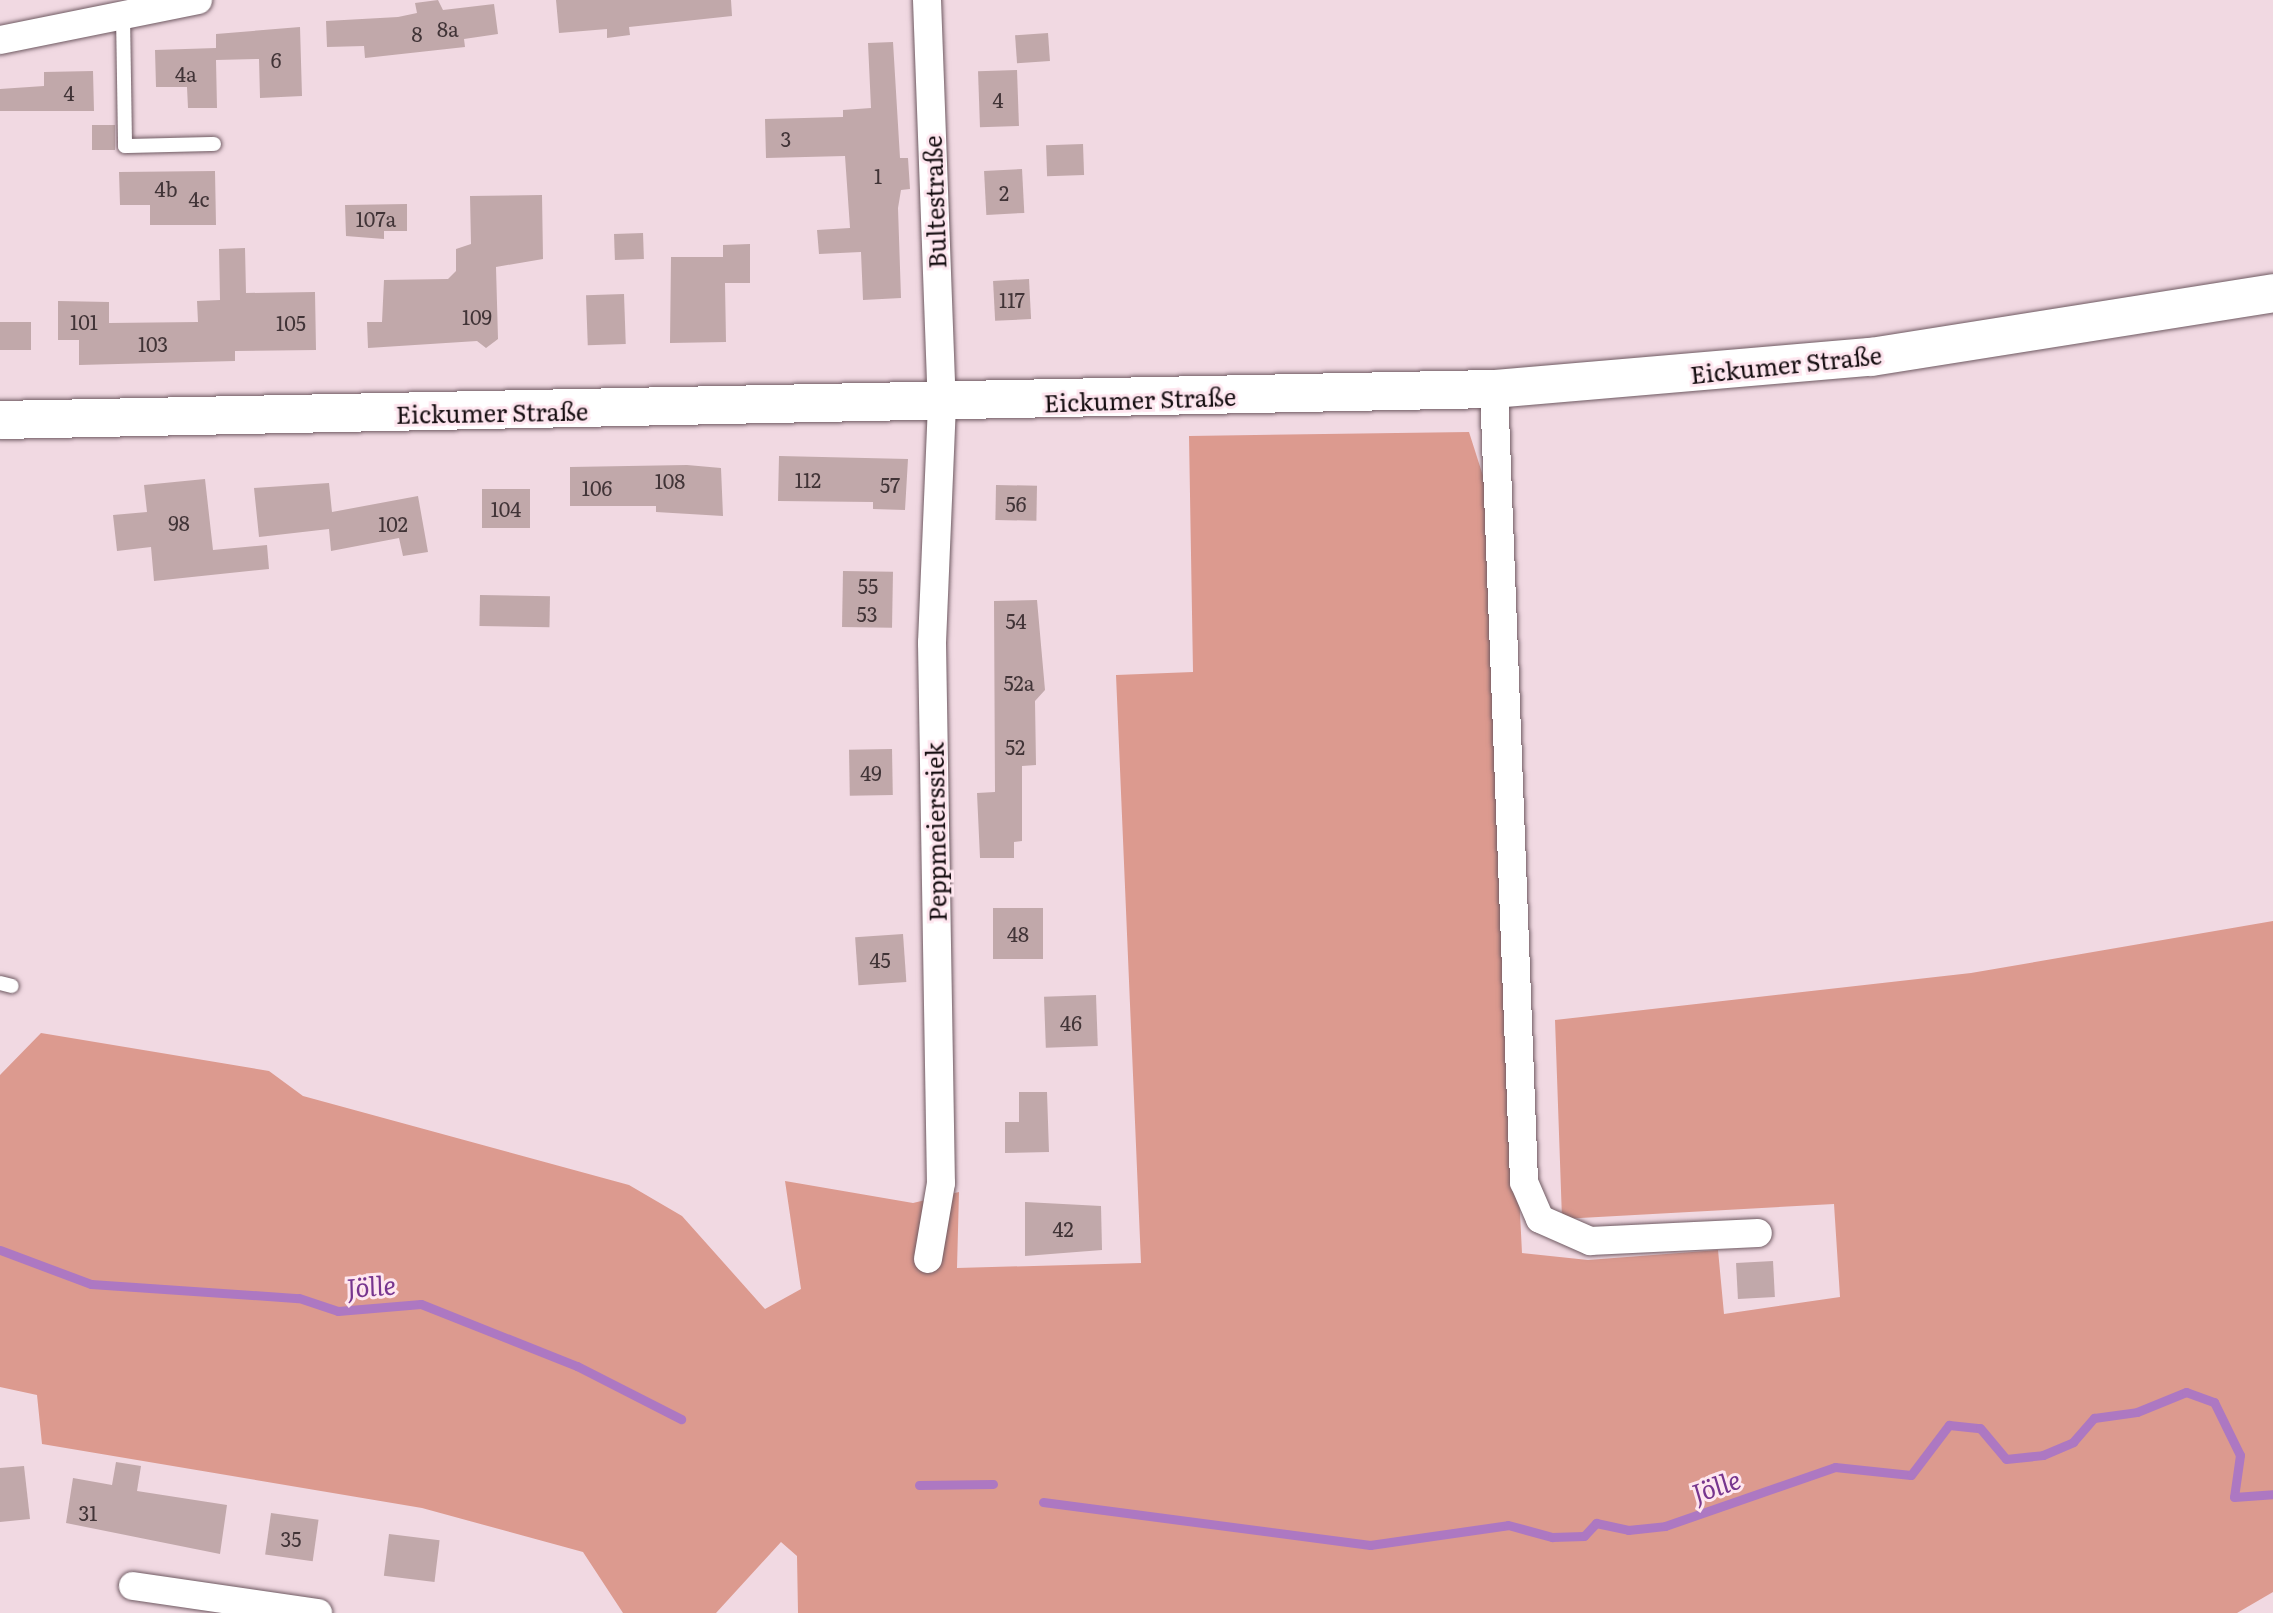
<!DOCTYPE html>
<meta charset="utf-8">
<style>
body{margin:0}
#map{position:relative;width:2273px;height:1613px;overflow:hidden;background:#f1d9e2;font-family:Literata,serif}
div>[style]{position:absolute}
[style*='--x']{left:calc(var(--x)*1px);top:calc(var(--y)*1px);width:calc(var(--w)*1px);rotate:calc(var(--a)*1deg)}
.green>*{inset:0;background:#dc9a8f}
.stream>*{height:9px;margin:-4.5px;padding:0 4.5px;transform-origin:4.5px;border-radius:4.5px;background:#ad78c2}
.building>*{inset:0;background:#c1a8aa;transform-origin:0 0}
.roads{filter:drop-shadow(0 0 2px #6f5a62) drop-shadow(0 0 2px #6f5a62)}
.lane>*{height:14px;margin:-7px;padding:0 7px;transform-origin:7px;border-radius:7px;background:#fff}
.street>*{height:28px;margin:-14px;padding:0 14px;transform-origin:14px;border-radius:14px;background:#fff}
.secondary>*{height:38px;margin:-19px;padding:0 19px;transform-origin:19px;border-radius:19px;background:#fff}
span{translate:-50% -50%;white-space:nowrap;text-align:center;line-height:1.15;-webkit-text-stroke:6px #fee6ef;paint-order:stroke}
.number-label{font-size:20px;color:#413437}
.number-label span{-webkit-text-stroke-width:0}
.street-label{font-size:24px;color:#160e11}
.water-label{font-size:26px;color:#77358e;font-style:italic}
</style>
<div id="map">
<div class="green">
<div style="clip-path:polygon(1469px 432px,1484px 479px,1522px 1253px,1588px 1260px,1718px 1250px,1724px 1314px,1840px 1297px,1834px 1204px,1562px 1219px,1555px 1020px,1971px 973px,2273px 921px,2273px 1592px,2237px 1613px,798px 1613px,797px 1556px,781px 1542px,716px 1613px,623px 1613px,583px 1552px,422px 1508px,42px 1444px,37px 1395px,0 1387px,0 1075px,41px 1033px,269px 1071px,303px 1096px,629px 1185px,682px 1216px,765px 1309px,801px 1289px,785px 1181px,913px 1203px,959px 1192px,957px 1268px,1141px 1263px,1116px 675px,1193px 672px,1189px 436px)"></div>
</div>
<div class="stream">
<div style="--x:0;--y:1250;--w:97;--a:20.5"></div>
<div style="--x:91;--y:1284;--w:208;--a:3.9"></div>
<div style="--x:299;--y:1298;--w:41;--a:18.4"></div>
<div style="--x:338;--y:1311;--w:83;--a:-4.8"></div>
<div style="--x:421;--y:1304;--w:168;--a:21.7"></div>
<div style="--x:577;--y:1366;--w:117;--a:27"></div>
<div style="--x:919;--y:1485;--w:74;--a:-0.8"></div>
<div style="--x:1043;--y:1502;--w:330;--a:7.5"></div>
<div style="--x:1370;--y:1545;--w:139;--a:-8.2"></div>
<div style="--x:1508;--y:1525;--w:46;--a:15.3"></div>
<div style="--x:1552;--y:1537;--w:32;--a:-2"></div>
<div style="--x:1584;--y:1536;--w:18;--a:-47"></div>
<div style="--x:1596;--y:1523;--w:33;--a:12"></div>
<div style="--x:1628;--y:1530;--w:37;--a:-6"></div>
<div style="--x:1665;--y:1526;--w:180;--a:-19.1"></div>
<div style="--x:1835;--y:1467;--w:76;--a:6"></div>
<div style="--x:1911;--y:1475;--w:63;--a:-52.8"></div>
<div style="--x:1949;--y:1425;--w:31;--a:6"></div>
<div style="--x:1980;--y:1428;--w:40;--a:50"></div>
<div style="--x:2006;--y:1459;--w:37;--a:-6"></div>
<div style="--x:2043;--y:1455;--w:33;--a:-23"></div>
<div style="--x:2073;--y:1442;--w:32;--a:-49"></div>
<div style="--x:2094;--y:1418;--w:43;--a:-7.9"></div>
<div style="--x:2137;--y:1412;--w:53;--a:-22.2"></div>
<div style="--x:2186;--y:1392;--w:30;--a:20"></div>
<div style="--x:2214;--y:1402;--w:59;--a:63.9"></div>
<div style="--x:2240;--y:1455;--w:42;--a:98.1"></div>
<div style="--x:2234;--y:1497;--w:39;--a:-4"></div>
</div>
<div class="building">
<div style="clip-path:polygon(438px 0,443px 10px,494px 4px,498px 34px,464px 39px,465px 47px,365px 58px,364px 46px,327px 47px,326px 21px,398px 17px,417px 13px,415px 3px)"></div>
<div style="clip-path:polygon(556px 0,731px 0,732px 16px,629px 27px,630px 35px,607px 38px,607px 29px,559px 33px)"></div>
<div style="clip-path:polygon(300px 27px,302px 96px,260px 98px,259px 59px,216px 60px,217px 108px,188px 108px,187px 87px,156px 87px,155px 50px,216px 48px,216px 34px)"></div>
<div style="left:1048px;top:33px;width:28px;height:33px;rotate:86deg"></div>
<div style="clip-path:polygon(893px 42px,900px 158px,908px 158px,910px 189px,901px 190px,898px 208px,901px 298px,863px 300px,861px 252px,819px 254px,817px 230px,850px 228px,845px 156px,766px 158px,765px 119px,843px 117px,843px 110px,871px 108px,868px 43px)"></div>
<div style="left:1017px;top:70px;width:56px;height:39px;rotate:88deg"></div>
<div style="clip-path:polygon(93px 71px,94px 111px,0 111px,0 89px,44px 86px,44px 72px)"></div>
<div style="left:92px;top:125px;width:23px;height:25px"></div>
<div style="left:1083px;top:144px;width:31px;height:37px;rotate:88deg"></div>
<div style="left:1022px;top:169px;width:44px;height:38px;rotate:87deg"></div>
<div style="clip-path:polygon(215px 171px,216px 225px,150px 225px,150px 205px,120px 205px,119px 172px)"></div>
<div style="clip-path:polygon(542px 195px,543px 259px,496px 267px,498px 339px,486px 348px,477px 341px,368px 348px,367px 322px,382px 322px,384px 280px,448px 279px,456px 271px,456px 249px,471px 244px,470px 196px)"></div>
<div style="clip-path:polygon(407px 204px,407px 231px,384px 231px,384px 239px,346px 236px,345px 205px)"></div>
<div style="left:643px;top:233px;width:26px;height:29px;rotate:88deg"></div>
<div style="clip-path:polygon(750px 244px,750px 283px,725px 283px,726px 342px,670px 343px,671px 257px,723px 257px,723px 245px)"></div>
<div style="clip-path:polygon(245px 248px,246px 293px,315px 292px,316px 350px,235px 351px,235px 361px,79px 365px,79px 340px,58px 340px,58px 301px,109px 302px,109px 323px,198px 322px,197px 301px,220px 300px,219px 249px)"></div>
<div style="left:1029px;top:279px;width:40px;height:36px;rotate:87deg"></div>
<div style="left:624px;top:294px;width:50px;height:38px;rotate:88deg"></div>
<div style="left:31px;top:322px;width:28px;height:31px;rotate:90deg"></div>
<div style="clip-path:polygon(779px 456px,908px 459px,905px 510px,873px 509px,873px 502px,778px 501px)"></div>
<div style="clip-path:polygon(687px 465px,721px 468px,723px 516px,656px 512px,656px 506px,570px 506px,570px 467px)"></div>
<div style="clip-path:polygon(205px 479px,213px 550px,267px 545px,269px 569px,154px 581px,151px 547px,117px 551px,113px 515px,147px 512px,144px 485px)"></div>
<div style="clip-path:polygon(329px 483px,332px 512px,418px 496px,428px 552px,403px 556px,399px 538px,331px 551px,329px 529px,259px 537px,254px 488px)"></div>
<div style="left:996px;top:485px;width:41px;height:35px;rotate:1deg"></div>
<div style="left:482px;top:489px;width:48px;height:39px"></div>
<div style="left:843px;top:571px;width:50px;height:56px;rotate:1deg"></div>
<div style="left:480px;top:595px;width:70px;height:31px;rotate:1deg"></div>
<div style="clip-path:polygon(1037px 600px,1045px 690px,1035px 701px,1036px 765px,1022px 766px,1022px 841px,1014px 842px,1014px 858px,980px 858px,977px 793px,995px 792px,994px 601px)"></div>
<div style="left:892px;top:749px;width:46px;height:43px;rotate:89deg"></div>
<div style="left:993px;top:908px;width:50px;height:51px"></div>
<div style="left:903px;top:934px;width:48px;height:48px;rotate:86deg"></div>
<div style="left:1096px;top:995px;width:51px;height:52px;rotate:88deg"></div>
<div style="clip-path:polygon(1019px 1092px,1047px 1092px,1049px 1152px,1005px 1153px,1005px 1122px,1019px 1122px)"></div>
<div style="clip-path:polygon(1025px 1202px,1101px 1206px,1102px 1250px,1025px 1256px)"></div>
<div style="left:1773px;top:1261px;width:36px;height:37px;rotate:87deg"></div>
<div style="clip-path:polygon(116px 1462px,141px 1466px,137px 1491px,227px 1505px,220px 1554px,66px 1523px,73px 1478px,112px 1485px)"></div>
<div style="clip-path:polygon(24px 1466px,30px 1519px,0 1522px,0 1468px)"></div>
<div style="left:271px;top:1513px;width:48px;height:42px;rotate:8deg"></div>
<div style="left:389px;top:1534px;width:51px;height:42px;rotate:7deg"></div>
</div>
<div class="roads">
<div class="lane">
<div style="--x:123;--y:15;--w:131;--a:89.1"></div>
<div style="--x:125;--y:146;--w:89;--a:-1.3"></div>
<div style="--x:0;--y:983;--w:12;--a:14"></div>
</div>
<div class="street">
<div style="--x:927;--y:0;--w:404;--a:87.9"></div>
<div style="--x:942;--y:404;--w:239;--a:92.4"></div>
<div style="--x:932;--y:643;--w:540;--a:89.05"></div>
<div style="--x:941;--y:1183;--w:77;--a:99.7"></div>
<div style="--x:0;--y:40;--w:202;--a:-11.4"></div>
<div style="--x:1494;--y:389;--w:794;--a:87.83"></div>
<div style="--x:1524;--y:1182;--w:40;--a:66.6"></div>
<div style="--x:1540;--y:1219;--w:55;--a:23.7"></div>
<div style="--x:1590;--y:1241;--w:168;--a:-2.7"></div>
<div style="--x:133;--y:1586;--w:187;--a:8.3"></div>
</div>
<div class="secondary">
<div style="--x:0;--y:420;--w:1494;--a:-1.19"></div>
<div style="--x:1494;--y:389;--w:378;--a:-4.9"></div>
<div style="--x:1871;--y:357;--w:407;--a:-9"></div>
</div>
</div>
<div class="number-label">
<span style="left:448px;top:28px">8a</span>
<span style="left:417px;top:33px">8</span>
<span style="left:276px;top:59px">6</span>
<span style="left:186px;top:73px">4a</span>
<span style="left:69px;top:92px">4</span>
<span style="left:998px;top:99px">4</span>
<span style="left:786px;top:138px">3</span>
<span style="left:878px;top:175px">1</span>
<span style="left:166px;top:188px">4b</span>
<span style="left:1004px;top:192px">2</span>
<span style="left:199px;top:198px">4c</span>
<span style="left:376px;top:218px">107a</span>
<span style="left:1012px;top:299px">117</span>
<span style="left:477px;top:316px">109</span>
<span style="left:84px;top:321px">101</span>
<span style="left:291px;top:322px">105</span>
<span style="left:153px;top:343px">103</span>
<span style="left:808px;top:479px">112</span>
<span style="left:670px;top:480px">108</span>
<span style="left:890px;top:484px">57</span>
<span style="left:597px;top:487px">106</span>
<span style="left:1016px;top:503px">56</span>
<span style="left:506px;top:508px">104</span>
<span style="left:179px;top:522px">98</span>
<span style="left:393px;top:523px">102</span>
<span style="left:868px;top:585px">55</span>
<span style="left:867px;top:613px">53</span>
<span style="left:1016px;top:620px">54</span>
<span style="left:1019px;top:682px">52a</span>
<span style="left:1015px;top:746px">52</span>
<span style="left:871px;top:772px">49</span>
<span style="left:1018px;top:933px">48</span>
<span style="left:880px;top:959px">45</span>
<span style="left:1071px;top:1022px">46</span>
<span style="left:1063px;top:1228px">42</span>
<span style="left:88px;top:1512px">31</span>
<span style="left:291px;top:1538px">35</span>
</div>
<div class="street-label">
<span style="left:934px;top:202px;rotate:-92deg">Bultestraße</span>
<span style="left:1786px;top:364px;rotate:-6deg">Eickumer Straße</span>
<span style="left:1140px;top:399px;rotate:-2deg">Eickumer Straße</span>
<span style="left:492px;top:412px;rotate:-1deg">Eickumer Straße</span>
<span style="left:935px;top:832px;rotate:-91deg">Peppmeierssiek</span>
</div>
<div class="water-label">
<span style="left:371px;top:1285px;rotate:-4deg">Jölle</span>
<span style="left:1716px;top:1485px;rotate:-19deg">Jölle</span>
</div>
</div>
